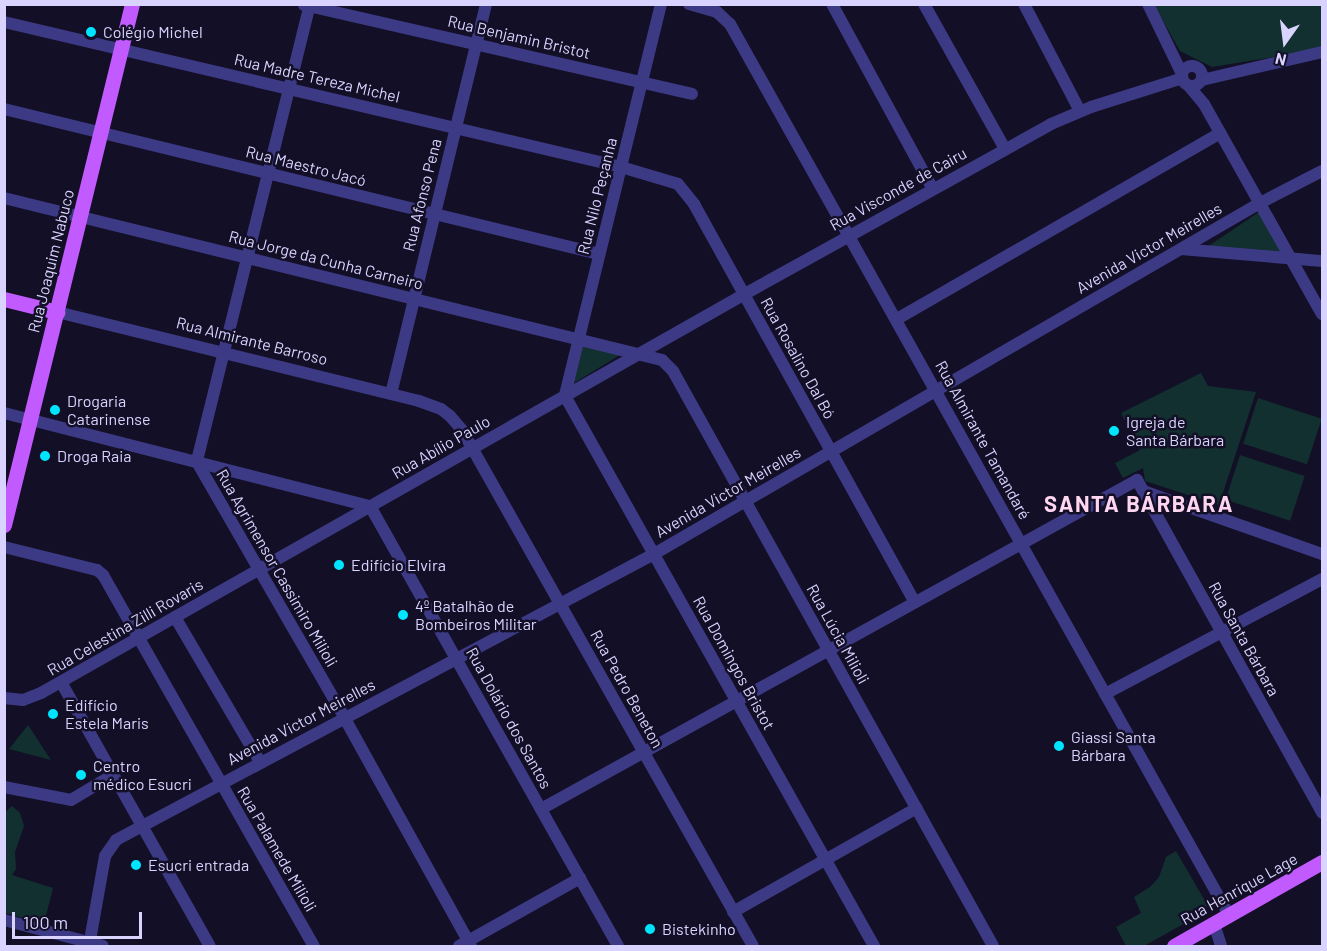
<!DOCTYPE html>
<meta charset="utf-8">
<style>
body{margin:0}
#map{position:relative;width:1327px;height:951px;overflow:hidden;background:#130f26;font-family:Barlow,sans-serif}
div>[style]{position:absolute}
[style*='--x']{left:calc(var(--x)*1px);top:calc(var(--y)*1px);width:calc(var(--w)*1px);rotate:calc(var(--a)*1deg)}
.green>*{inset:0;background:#12302f;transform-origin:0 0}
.minor>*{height:12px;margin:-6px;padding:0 6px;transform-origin:6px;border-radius:6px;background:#3d3a85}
.minor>.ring{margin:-6px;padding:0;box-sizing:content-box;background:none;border:12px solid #3d3a85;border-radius:50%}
.major>*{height:15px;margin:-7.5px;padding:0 7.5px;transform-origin:7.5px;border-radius:7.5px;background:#c25bff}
.dots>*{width:16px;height:16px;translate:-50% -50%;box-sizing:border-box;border:3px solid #130f26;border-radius:50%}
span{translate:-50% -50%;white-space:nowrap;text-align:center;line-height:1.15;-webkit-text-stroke:5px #130f26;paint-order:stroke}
.poi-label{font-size:16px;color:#d9d4ff}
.left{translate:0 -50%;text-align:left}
.street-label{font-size:16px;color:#d9d4ff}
.district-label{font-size:22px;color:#ffd6f0;font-weight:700;letter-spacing:1.5px}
.frame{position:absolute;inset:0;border:6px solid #d9d4ff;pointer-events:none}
.north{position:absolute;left:1255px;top:12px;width:60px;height:60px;-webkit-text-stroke:4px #130f26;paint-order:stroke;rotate:194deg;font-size:16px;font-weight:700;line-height:24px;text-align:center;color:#d9d4ff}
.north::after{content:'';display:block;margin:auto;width:21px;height:27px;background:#d9d4ff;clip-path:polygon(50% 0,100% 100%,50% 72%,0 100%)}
.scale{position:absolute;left:12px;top:912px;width:130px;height:27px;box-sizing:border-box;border:3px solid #d9d4ff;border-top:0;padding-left:8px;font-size:18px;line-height:21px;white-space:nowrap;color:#d9d4ff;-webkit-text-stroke:4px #130f26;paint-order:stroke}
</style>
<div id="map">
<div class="green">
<div style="clip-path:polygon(1154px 5px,1322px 5px,1322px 49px,1212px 67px,1180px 51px)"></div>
<div style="clip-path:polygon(1259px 212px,1282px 255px,1204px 249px)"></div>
<div style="clip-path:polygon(584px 341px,625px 352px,574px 383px)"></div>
<div style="clip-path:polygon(1201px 373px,1208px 386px,1256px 392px,1219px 505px,1145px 481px,1143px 468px,1123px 478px,1115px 463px,1140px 450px,1121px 413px)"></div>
<div style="left:1258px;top:398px;width:67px;height:48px;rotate:18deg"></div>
<div style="left:1240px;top:455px;width:68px;height:47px;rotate:18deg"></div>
<div style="clip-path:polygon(28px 725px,51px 760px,9px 749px)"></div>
<div style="clip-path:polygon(12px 806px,20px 813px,24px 826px,15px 852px,16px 869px,12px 875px,53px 888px,44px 924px,5px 913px,5px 812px)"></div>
<div style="clip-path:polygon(1176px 851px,1208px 906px,1205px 912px,1144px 946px,1126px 946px,1116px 927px,1141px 913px,1134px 897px,1150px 887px,1159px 877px,1166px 857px)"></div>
</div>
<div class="minor">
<div style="--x:310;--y:4;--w:472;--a:103.9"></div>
<div style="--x:197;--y:462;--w:294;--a:60"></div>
<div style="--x:344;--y:717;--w:262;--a:61"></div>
<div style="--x:661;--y:4;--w:404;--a:103.8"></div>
<div style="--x:565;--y:396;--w:631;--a:60.67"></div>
<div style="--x:689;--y:4;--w:29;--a:16"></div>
<div style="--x:717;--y:12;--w:18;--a:43"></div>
<div style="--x:730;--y:24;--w:1021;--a:60.75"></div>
<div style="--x:832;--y:4;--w:211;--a:61.4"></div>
<div style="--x:924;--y:4;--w:166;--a:60.8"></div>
<div style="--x:1024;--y:4;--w:121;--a:62.4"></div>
<div style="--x:1148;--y:4;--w:78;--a:64.1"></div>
<div style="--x:304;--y:5;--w:398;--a:12.9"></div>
<div style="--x:4;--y:22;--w:634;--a:13.22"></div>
<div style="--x:621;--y:167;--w:59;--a:16.6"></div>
<div style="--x:678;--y:184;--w:26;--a:51"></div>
<div style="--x:694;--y:204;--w:455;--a:61"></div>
<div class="ring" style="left:1182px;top:66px;width:8px;height:8px"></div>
<div style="--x:1202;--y:80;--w:123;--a:-13.1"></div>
<div style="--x:1188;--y:85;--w:25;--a:50"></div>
<div style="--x:1204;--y:104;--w:241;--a:60.7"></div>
<div style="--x:4;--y:109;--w:612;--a:13.7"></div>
<div style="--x:4;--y:198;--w:678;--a:13.83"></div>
<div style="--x:662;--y:360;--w:16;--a:45"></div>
<div style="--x:673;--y:371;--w:658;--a:60.9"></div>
<div style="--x:1181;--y:249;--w:142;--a:4.9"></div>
<div style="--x:57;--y:312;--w:373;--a:13.8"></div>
<div style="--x:419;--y:401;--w:23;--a:20"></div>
<div style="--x:441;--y:409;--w:11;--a:38"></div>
<div style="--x:450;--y:416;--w:18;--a:49"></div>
<div style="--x:462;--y:430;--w:592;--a:60.58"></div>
<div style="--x:897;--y:319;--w:373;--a:-29.9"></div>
<div style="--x:391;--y:394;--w:401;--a:-76.3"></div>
<div style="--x:4;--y:413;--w:378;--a:14.3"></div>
<div style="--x:370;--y:506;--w:505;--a:60.59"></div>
<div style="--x:1143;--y:491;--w:190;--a:19.4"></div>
<div style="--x:4;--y:547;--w:96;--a:13.9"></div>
<div style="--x:97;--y:570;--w:8;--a:40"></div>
<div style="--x:103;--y:575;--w:427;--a:60.4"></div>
<div style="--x:175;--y:617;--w:168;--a:59.6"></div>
<div style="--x:61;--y:682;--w:303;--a:60.6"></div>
<div style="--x:1105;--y:694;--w:246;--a:-27.9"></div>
<div style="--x:4;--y:698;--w:19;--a:6"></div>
<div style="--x:23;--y:700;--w:19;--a:-21"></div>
<div style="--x:41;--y:693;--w:807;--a:-29.55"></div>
<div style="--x:743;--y:295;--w:352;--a:-29"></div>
<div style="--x:1051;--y:124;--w:43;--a:-23"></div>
<div style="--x:1091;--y:107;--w:96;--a:-17.5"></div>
<div style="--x:4;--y:787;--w:68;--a:11"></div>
<div style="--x:71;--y:800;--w:49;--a:-30.8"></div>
<div style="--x:541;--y:809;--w:681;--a:-28.9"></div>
<div style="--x:1137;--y:480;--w:381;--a:60.9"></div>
<div style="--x:733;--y:912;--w:211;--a:-29.5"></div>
<div style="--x:4;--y:920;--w:102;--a:14.7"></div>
<div style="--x:1214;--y:924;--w:23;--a:72"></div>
<div style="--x:89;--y:946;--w:91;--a:-79.9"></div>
<div style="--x:105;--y:856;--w:19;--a:-55"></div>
<div style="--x:116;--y:840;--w:609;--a:-28"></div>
<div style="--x:654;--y:554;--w:700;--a:-30.08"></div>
<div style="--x:1260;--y:203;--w:70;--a:-27.3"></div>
<div style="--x:459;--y:946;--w:139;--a:-29.3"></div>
</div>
<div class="major">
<div style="--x:4;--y:299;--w:55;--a:13.8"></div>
<div style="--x:4;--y:525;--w:536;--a:-76.2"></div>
<div style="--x:1174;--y:946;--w:170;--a:-29.6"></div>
</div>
<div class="dots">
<div style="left:91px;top:32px;background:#00e5ff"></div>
<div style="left:55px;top:410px;background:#00e5ff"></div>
<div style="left:1114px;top:431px;background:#00e5ff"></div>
<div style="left:45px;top:456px;background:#00e5ff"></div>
<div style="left:339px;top:565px;background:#00e5ff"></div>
<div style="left:403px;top:615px;background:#00e5ff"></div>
<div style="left:53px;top:714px;background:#00e5ff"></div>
<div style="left:1059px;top:746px;background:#00e5ff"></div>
<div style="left:81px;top:775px;background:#00e5ff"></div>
<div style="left:136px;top:865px;background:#00e5ff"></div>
<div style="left:650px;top:929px;background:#00e5ff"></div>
</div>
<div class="poi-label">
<span class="left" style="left:103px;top:32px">Colégio Michel</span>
<span class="left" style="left:67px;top:410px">Drogaria<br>Catarinense</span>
<span class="left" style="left:1126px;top:431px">Igreja de<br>Santa Bárbara</span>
<span class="left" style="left:57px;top:456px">Droga Raia</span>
<span class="left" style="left:351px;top:565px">Edifício Elvira</span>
<span class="left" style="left:415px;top:615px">4º Batalhão de<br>Bombeiros Militar</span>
<span class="left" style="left:65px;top:714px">Edifício<br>Estela Maris</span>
<span class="left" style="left:1071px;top:746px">Giassi Santa<br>Bárbara</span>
<span class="left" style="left:93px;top:775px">Centro<br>médico Esucri</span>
<span class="left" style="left:148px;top:865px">Esucri entrada</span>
<span class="left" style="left:662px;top:929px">Bistekinho</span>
</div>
<div class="street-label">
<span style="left:519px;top:37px;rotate:13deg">Rua Benjamin Bristot</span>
<span style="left:317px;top:78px;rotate:13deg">Rua Madre Tereza Michel</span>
<span style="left:306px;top:166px;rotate:14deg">Rua Maestro Jacó</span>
<span style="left:898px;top:189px;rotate:-29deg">Rua Visconde de Cairu</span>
<span style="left:422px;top:195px;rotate:-76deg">Rua Afonso Pena</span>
<span style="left:597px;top:196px;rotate:-76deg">Rua Nilo Peçanha</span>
<span style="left:1149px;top:248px;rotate:-30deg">Avenida Victor Meirelles</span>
<span style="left:326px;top:260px;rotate:14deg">Rua Jorge da Cunha Carneiro</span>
<span style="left:51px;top:261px;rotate:-76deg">Rua Joaquim Nabuco</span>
<span style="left:252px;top:341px;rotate:14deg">Rua Almirante Barroso</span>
<span style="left:798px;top:358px;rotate:61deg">Rua Rosalino Dal Bó</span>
<span style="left:983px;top:440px;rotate:61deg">Rua Almirante Tamandaré</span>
<span style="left:441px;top:447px;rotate:-30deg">Rua Abílio Paulo</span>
<span style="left:728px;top:492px;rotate:-30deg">Avenida Victor Meirelles</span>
<span style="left:277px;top:568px;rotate:60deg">Rua Agrimensor Cassimiro Milioli</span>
<span style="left:125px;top:627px;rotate:-30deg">Rua Celestina Zilli Rovaris</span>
<span style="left:838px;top:634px;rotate:61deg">Rua Lúcia Milioli</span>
<span style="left:1244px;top:639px;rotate:61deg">Rua Santa Bárbara</span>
<span style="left:734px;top:663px;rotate:61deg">Rua Domingos Bristot</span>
<span style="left:627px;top:689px;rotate:61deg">Rua Pedro Beneton</span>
<span style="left:509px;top:718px;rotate:61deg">Rua Dolário dos Santos</span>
<span style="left:301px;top:722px;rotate:-28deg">Avenida Victor Meirelles</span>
<span style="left:277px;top:849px;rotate:60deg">Rua Palamede Milioli</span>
<span style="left:1239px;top:889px;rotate:-29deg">Rua Henrique Lage</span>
</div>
<div class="district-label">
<span style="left:1139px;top:504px">SANTA BÁRBARA</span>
</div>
<div class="frame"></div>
<div class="north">N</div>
<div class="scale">100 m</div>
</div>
